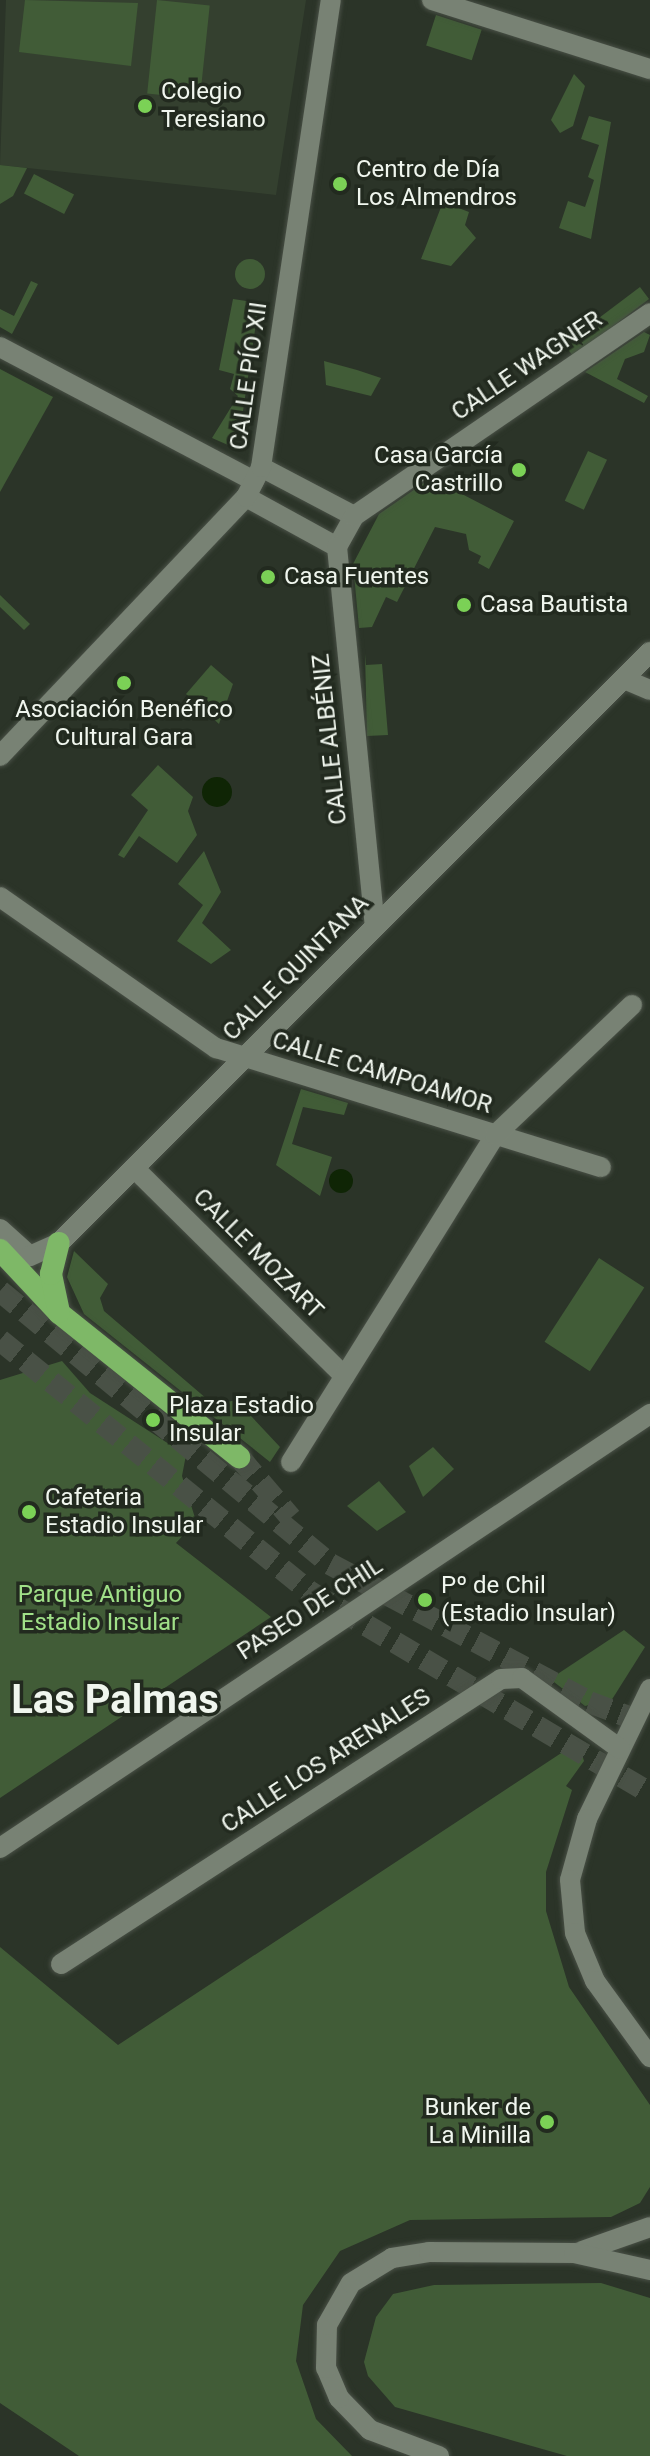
<!DOCTYPE html>
<meta charset="utf-8">
<style>
body{margin:0}
#map{position:relative;width:650px;height:2456px;overflow:hidden;background:#2b3428;font-family:Roboto,sans-serif}
div>[style]{position:absolute}
[style*='--x']{left:calc(var(--x)*1px);top:calc(var(--y)*1px);width:calc(var(--w)*1px);rotate:calc(var(--a)*1deg)}
.built>*{inset:0;background:#34402f}
.green>*{inset:0;background:#415c37;transform-origin:0 0}
.round{border-radius:50%}
.water>*{inset:0;background:#0f2505}
.trunk-tunnel>*{height:22px;margin-top:-11px;transform-origin:0;background:repeating-linear-gradient(90deg,#495146 0 22px,transparent 0 33px)}
.roads{filter:drop-shadow(0 0 2px #495046) drop-shadow(0 0 2px #495046)}
.minor>*{height:20px;margin:-10px;padding:0 10px;transform-origin:10px;border-radius:10px;background:#788274}
.tertiary>*{height:20px;margin:-10px;padding:0 10px;transform-origin:10px;border-radius:10px;background:#788274}
.trunk>*{height:22px;margin:-11px;padding:0 11px;transform-origin:11px;border-radius:11px;background:#7eb867}
.dots>*{width:22px;height:22px;translate:-50% -50%;box-sizing:border-box;border:4px solid #222a1f;border-radius:50%}
span{translate:-50% -50%;white-space:nowrap;text-align:center;line-height:1.15;-webkit-text-stroke:7px #222a1f;paint-order:stroke}
.poi-label{font-size:24px;color:#f0f6ee}
.left{translate:0 -50%;text-align:left}
.right{translate:-100% -50%;text-align:right}
.street-label{font-size:24px;color:#f0f6ee}
.park-label{font-size:24px;color:#a0e088}
.town-label{font-size:40px;color:#f0f6ee;font-weight:700}
</style>
<div id="map">
<div class="built">
<div style="clip-path:polygon(6px 0,306px 0,276px 195px,0 165px)"></div>
</div>
<div class="green">
<div style="clip-path:polygon(25px 0,138px 3px,131px 66px,19px 52px)"></div>
<div style="left:157px;top:0;width:53px;height:94px;rotate:6deg"></div>
<div style="left:436px;top:15px;width:48px;height:32px;rotate:18deg"></div>
<div style="clip-path:polygon(574px 74px,585px 86px,573px 126px,560px 133px,551px 120px)"></div>
<div style="clip-path:polygon(589px 116px,611px 122px,591px 239px,559px 228px,568px 201px,585px 207px,594px 180px,588px 177px,599px 145px,581px 139px)"></div>
<div style="clip-path:polygon(0 165px,27px 168px,13px 196px,0 204px)"></div>
<div style="left:34px;top:174px;width:45px;height:22px;rotate:27deg"></div>
<div style="clip-path:polygon(443px 202px,469px 212px,465px 225px,476px 238px,451px 266px,421px 259px)"></div>
<div class="round" style="left:235px;top:259px;width:30px;height:30px"></div>
<div style="clip-path:polygon(31px 281px,38px 284px,12px 334px,0 327px,0 309px,14px 316px)"></div>
<div style="left:640px;top:287px;width:15px;height:95px;rotate:53deg"></div>
<div style="clip-path:polygon(233px 299px,259px 303px,239px 438px,228px 445px,212px 438px,238px 396px,230px 389px,234px 374px,219px 370px)"></div>
<div style="clip-path:polygon(644px 332px,650px 335px,644px 352px,625px 359px,617px 379px,648px 396px,644px 403px,585px 372px)"></div>
<div style="clip-path:polygon(324px 361px,357px 370px,381px 378px,371px 396px,326px 385px)"></div>
<div style="clip-path:polygon(0 369px,53px 397px,0 492px)"></div>
<div style="left:588px;top:451px;width:21px;height:55px;rotate:25deg"></div>
<div style="clip-path:polygon(431px 478px,514px 521px,489px 569px,478px 563px,481px 556px,469px 550px,466px 534px,435px 527px,397px 602px,386px 597px,372px 627px,359px 628px,353px 564px,379px 514px)"></div>
<div style="clip-path:polygon(0 595px,30px 624px,24px 630px,0 607px)"></div>
<div style="clip-path:polygon(365px 653px,366px 665px,382px 664px,388px 735px,367px 736px)"></div>
<div style="clip-path:polygon(211px 665px,233px 684px,219px 724px,186px 694px)"></div>
<div style="clip-path:polygon(158px 765px,193px 797px,188px 811px,197px 835px,177px 863px,139px 836px,124px 858px,118px 855px,148px 810px,131px 795px)"></div>
<div style="clip-path:polygon(204px 851px,221px 892px,202px 923px,231px 950px,211px 964px,177px 941px,203px 905px,178px 884px)"></div>
<div style="clip-path:polygon(301px 1089px,348px 1103px,344px 1115px,303px 1107px,292px 1144px,332px 1157px,320px 1196px,276px 1165px)"></div>
<div style="clip-path:polygon(74px 1251px,108px 1284px,100px 1298px,104px 1311px,214px 1405px,236px 1400px,280px 1447px,270px 1462px,84px 1314px,67px 1277px)"></div>
<div style="left:599px;top:1258px;width:54px;height:100px;rotate:33deg"></div>
<div style="clip-path:polygon(62px 1361px,90px 1393px,186px 1455px,182px 1476px,196px 1521px,176px 1543px,271px 1617px,0 1798px,0 1380px)"></div>
<div style="clip-path:polygon(433px 1447px,454px 1469px,423px 1497px,409px 1466px)"></div>
<div style="clip-path:polygon(379px 1481px,406px 1512px,377px 1531px,347px 1506px)"></div>
<div style="clip-path:polygon(624px 1630px,645px 1647px,611px 1701px,585px 1706px,550px 1679px)"></div>
<div style="clip-path:polygon(578px 1742px,584px 1761px,566px 1786px,572px 1790px,546px 1872px,546px 1911px,569px 1987px,650px 2105px,650px 2187px,640px 2203px,611px 2217px,410px 2220px,340px 2251px,303px 2305px,296px 2361px,316px 2419px,352px 2456px,79px 2456px,0 2403px,0 1947px,118px 2045px)"></div>
<div style="clip-path:polygon(601px 2283px,650px 2298px,650px 2456px,567px 2456px,395px 2407px,368px 2376px,364px 2362px,376px 2317px,393px 2294px,434px 2285px)"></div>
</div>
<div class="water">
<div class="round" style="left:202px;top:777px;width:30px;height:30px"></div>
<div class="round" style="left:329px;top:1169px;width:24px;height:24px"></div>
</div>
<div class="trunk-tunnel">
<div style="--x:0;--y:1291;--w:428;--a:39.6"></div>
<div style="--x:330;--y:1564;--w:293;--a:28"></div>
<div style="--x:589;--y:1702;--w:65;--a:20.7"></div>
<div style="--x:0;--y:1340;--w:400;--a:39.1"></div>
<div style="--x:310;--y:1592;--w:395;--a:30.6"></div>
<div style="--x:239;--y:1457;--w:80;--a:49.6"></div>
</div>
<div class="roads">
<div class="minor">
<div style="--x:432;--y:0;--w:229;--a:17.6"></div>
<div style="--x:0;--y:347;--w:287;--a:27.8"></div>
<div style="--x:261;--y:467;--w:105;--a:27.8"></div>
<div style="--x:246;--y:497;--w:104;--a:28.8"></div>
<div style="--x:337;--y:547;--w:35;--a:-61"></div>
<div style="--x:354;--y:516;--w:359;--a:-34.4"></div>
<div style="--x:337;--y:547;--w:381;--a:84.3"></div>
<div style="--x:624;--y:679;--w:28;--a:23"></div>
<div style="--x:0;--y:897;--w:264;--a:35"></div>
<div style="--x:216;--y:1048;--w:403;--a:17.2"></div>
<div style="--x:134;--y:1168;--w:296;--a:44.7"></div>
<div style="--x:0;--y:1229;--w:40;--a:42"></div>
<div style="--x:30;--y:1256;--w:32;--a:-24"></div>
<div style="--x:59;--y:1243;--w:836;--a:-45"></div>
<div style="--x:291;--y:1462;--w:385;--a:-58"></div>
<div style="--x:495;--y:1135;--w:189;--a:-43.5"></div>
<div style="--x:650;--y:1689;--w:144;--a:115.9"></div>
<div style="--x:587;--y:1819;--w:63;--a:105.6"></div>
<div style="--x:570;--y:1880;--w:53;--a:84.6"></div>
<div style="--x:575;--y:1933;--w:52;--a:67.4"></div>
<div style="--x:595;--y:1981;--w:94;--a:54.1"></div>
<div style="--x:61;--y:1964;--w:524;--a:-32.93"></div>
<div style="--x:501;--y:1679;--w:21;--a:-3"></div>
<div style="--x:522;--y:1678;--w:121;--a:35.9"></div>
<div style="--x:582;--y:2251;--w:72;--a:-19.4"></div>
<div style="--x:439;--y:2456;--w:74;--a:-159.4"></div>
<div style="--x:370;--y:2430;--w:45;--a:-134.1"></div>
<div style="--x:339;--y:2398;--w:33;--a:-113"></div>
<div style="--x:326;--y:2368;--w:43;--a:-88.7"></div>
<div style="--x:327;--y:2325;--w:48;--a:-60.3"></div>
<div style="--x:351;--y:2283;--w:48;--a:-31.4"></div>
<div style="--x:392;--y:2258;--w:37;--a:-9"></div>
<div style="--x:429;--y:2252;--w:145;--a:0.4"></div>
<div style="--x:574;--y:2253;--w:78;--a:12.6"></div>
</div>
<div class="tertiary">
<div style="--x:0;--y:756;--w:357;--a:-46.5"></div>
<div style="--x:246;--y:497;--w:34;--a:-63"></div>
<div style="--x:261;--y:467;--w:472;--a:-81.5"></div>
<div style="--x:0;--y:1848;--w:782;--a:-33.73"></div>
</div>
<div class="trunk">
<div style="--x:0;--y:1250;--w:86;--a:46.9"></div>
<div style="--x:59;--y:1313;--w:231;--a:38.7"></div>
<div style="--x:59;--y:1312;--w:39;--a:-102"></div>
<div style="--x:51;--y:1274;--w:32;--a:-76"></div>
</div>
</div>
<div class="dots">
<div style="left:145px;top:106px;background:#7bd156"></div>
<div style="left:340px;top:184px;background:#7bd156"></div>
<div style="left:519px;top:470px;background:#7bd156"></div>
<div style="left:268px;top:577px;background:#7bd156"></div>
<div style="left:464px;top:605px;background:#7bd156"></div>
<div style="left:124px;top:683px;background:#7bd156"></div>
<div style="left:153px;top:1420px;background:#7bd156"></div>
<div style="left:29px;top:1512px;background:#7bd156"></div>
<div style="left:425px;top:1600px;background:#7bd156"></div>
<div style="left:547px;top:2122px;background:#7bd156"></div>
</div>
<div class="poi-label">
<span class="left" style="left:161px;top:106px">Colegio<br>Teresiano</span>
<span class="left" style="left:356px;top:184px">Centro de Día<br>Los Almendros</span>
<span class="right" style="left:503px;top:470px">Casa García<br>Castrillo</span>
<span class="left" style="left:284px;top:577px">Casa Fuentes</span>
<span class="left" style="left:480px;top:605px">Casa Bautista</span>
<span style="left:124px;top:724px">Asociación Benéfico<br>Cultural Gara</span>
<span class="left" style="left:169px;top:1420px">Plaza Estadio<br>Insular</span>
<span class="left" style="left:45px;top:1512px">Cafeteria<br>Estadio Insular</span>
<span class="left" style="left:441px;top:1600px">Pº de Chil<br>(Estadio Insular)</span>
<span class="right" style="left:531px;top:2122px">Bunker de<br>La Minilla</span>
</div>
<div class="street-label">
<span style="left:527px;top:366px;rotate:-34deg">CALLE WAGNER</span>
<span style="left:249px;top:376px;rotate:-82deg">CALLE PÍO XII</span>
<span style="left:330px;top:739px;rotate:-96deg">CALLE ALBÉNIZ</span>
<span style="left:296px;top:968px;rotate:-45deg">CALLE QUINTANA</span>
<span style="left:382px;top:1073px;rotate:17deg">CALLE CAMPOAMOR</span>
<span style="left:258px;top:1254px;rotate:45deg">CALLE MOZART</span>
<span style="left:310px;top:1609px;rotate:-33deg">PASEO DE CHIL</span>
<span style="left:326px;top:1761px;rotate:-33deg">CALLE LOS ARENALES</span>
</div>
<div class="park-label">
<span style="left:100px;top:1609px">Parque Antiguo<br>Estadio Insular</span>
</div>
<div class="town-label">
<span style="left:115px;top:1700px">Las Palmas</span>
</div>
</div>
